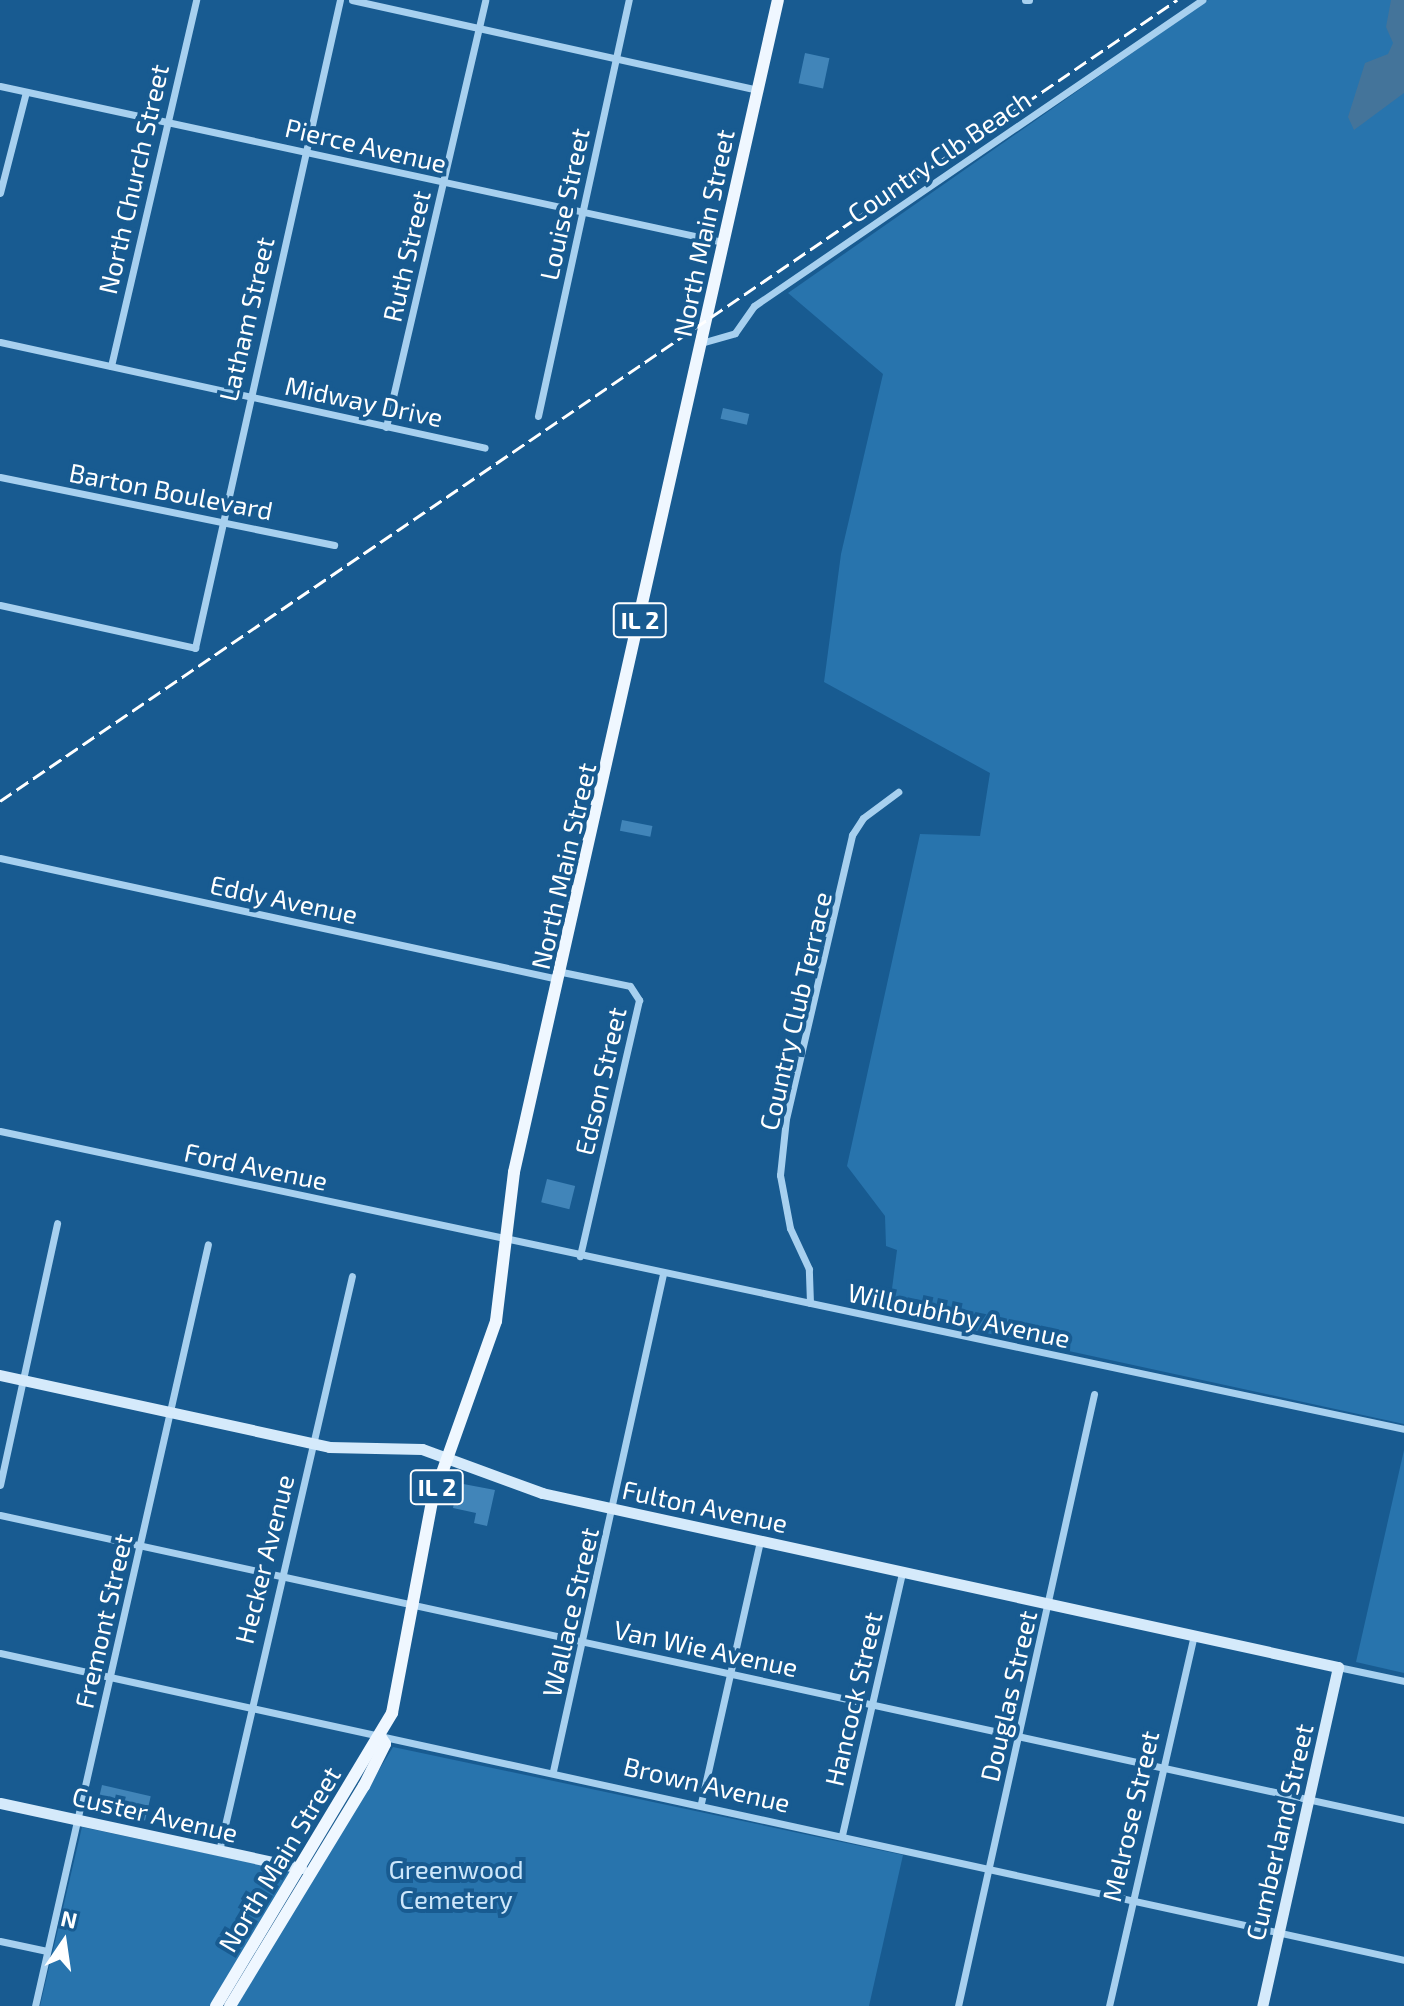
<!DOCTYPE html>
<style>
body{margin:0}
#map{position:relative;width:1404px;height:2006px;overflow:hidden;background:#185b91;font-family:"Exo 2",sans-serif}
div>[style]{position:absolute}
[style*='--x']{left:calc(var(--x)*1px);top:calc(var(--y)*1px);width:calc(var(--w)*1px);rotate:calc(var(--a)*1deg)}
.green>*{inset:0;background:#2874ad}
.water>*{inset:0;background:#44749a}
.building>*{inset:0;background:#4185b9;transform-origin:0 0}
.street>*{height:7px;margin:-3.5px;padding:0 3.5px;transform-origin:3.5px;border-radius:3.5px;background:#a7d0ef}
.secondary>*{height:11px;margin:-5.5px;padding:0 5.5px;transform-origin:5.5px;border-radius:5.5px;background:#d5eafb}
.primary>*{height:12px;margin:-6px;padding:0 6px;transform-origin:6px;border-radius:6px;background:#eff7ff}
.rail>*{height:3px;margin-top:-1.5px;transform-origin:0;background:repeating-linear-gradient(90deg,#fff 0 14px,transparent 0 20px)}
span{translate:-50% -50%;white-space:nowrap;text-align:center;line-height:1.15;-webkit-text-stroke:8px #185b91;paint-order:stroke}
.shield-label span{padding:2px 6px;background:#185b91;border:2px solid;border-radius:6px;-webkit-text-stroke-width:0}
.shield-label{font-size:24px;color:#fff;font-weight:700}
.street-label{font-size:26px;color:#fff}
.park-label{font-size:26px;color:#cde7fb}
.north{position:absolute;left:24px;top:1902px;width:80px;height:80px;-webkit-text-stroke:6px #185b91;paint-order:stroke;rotate:13deg;font-size:22px;font-weight:700;line-height:32px;text-align:center;color:#fff}
.north::after{content:'';display:block;margin:auto;width:28px;height:36px;background:#fff;clip-path:polygon(50% 0,100% 100%,50% 72%,0 100%)}
</style>
<div id="map">
<div class="green">
<div style="clip-path:polygon(1208px 0,1404px 0,1404px 1424px,889px 1312px,897px 1250px,886px 1246px,885px 1216px,847px 1166px,920px 834px,980px 836px,990px 773px,824px 682px,841px 554px,883px 374px,788px 293px)"></div>
<div style="clip-path:polygon(1404px 1450px,1404px 1673px,1356px 1662px)"></div>
<div style="clip-path:polygon(393px 1747px,903px 1855px,869px 2006px,234px 2006px)"></div>
<div style="clip-path:polygon(82px 1827px,291px 1871px,215px 2006px,40px 2006px)"></div>
</div>
<div class="water">
<div style="clip-path:polygon(1391px 0,1404px 0,1404px 93px,1354px 130px,1348px 117px,1365px 63px,1388px 54px,1393px 43px,1386px 27px)"></div>
</div>
<div class="building">
<div style="left:805px;top:53px;width:25px;height:31px;rotate:12deg"></div>
<div style="left:723px;top:408px;width:27px;height:11px;rotate:13deg"></div>
<div style="left:622px;top:820px;width:31px;height:11px;rotate:11deg"></div>
<div style="left:547px;top:1179px;width:29px;height:24px;rotate:14deg"></div>
<div style="clip-path:polygon(458px 1483px,495px 1490px,487px 1526px,474px 1523px,476px 1513px,453px 1508px)"></div>
<div style="left:102px;top:1785px;width:50px;height:25px;rotate:13deg"></div>
</div>
<div class="street">
<div style="--x:352;--y:0;--w:416;--a:12.5"></div>
<div style="--x:1025;--y:0;--w:4;--a:0"></div>
<div style="--x:0;--y:86;--w:740;--a:12.18"></div>
<div style="--x:0;--y:193;--w:104;--a:-75.6"></div>
<div style="--x:0;--y:342;--w:496;--a:12.3"></div>
<div style="--x:701;--y:343;--w:35;--a:-16"></div>
<div style="--x:735;--y:333;--w:33;--a:-55"></div>
<div style="--x:754;--y:306;--w:543;--a:-34.33"></div>
<div style="--x:111;--y:366;--w:376;--a:-76.9"></div>
<div style="--x:538;--y:416;--w:426;--a:-77.7"></div>
<div style="--x:386;--y:427;--w:438;--a:-76.9"></div>
<div style="--x:0;--y:477;--w:341;--a:11.5"></div>
<div style="--x:0;--y:605;--w:200;--a:12.4"></div>
<div style="--x:195;--y:648;--w:664;--a:-77.39"></div>
<div style="--x:0;--y:858;--w:571;--a:12.23"></div>
<div style="--x:562;--y:972;--w:69;--a:11.6"></div>
<div style="--x:630;--y:986;--w:17;--a:57"></div>
<div style="--x:639;--y:1000;--w:263;--a:103"></div>
<div style="--x:0;--y:1131;--w:1435;--a:11.98"></div>
<div style="--x:810;--y:1303;--w:34;--a:-92"></div>
<div style="--x:809;--y:1269;--w:45;--a:-114.9"></div>
<div style="--x:790;--y:1228;--w:54;--a:-100.7"></div>
<div style="--x:780;--y:1175;--w:56;--a:-83.9"></div>
<div style="--x:786;--y:1119;--w:292;--a:-76.9"></div>
<div style="--x:852;--y:835;--w:20;--a:-57"></div>
<div style="--x:863;--y:818;--w:44;--a:-36.6"></div>
<div style="--x:0;--y:1485;--w:268;--a:-77.7"></div>
<div style="--x:0;--y:1515;--w:1437;--a:12.26"></div>
<div style="--x:0;--y:1653;--w:1437;--a:12.33"></div>
<div style="--x:1338;--y:1667;--w:67;--a:12"></div>
<div style="--x:553;--y:1771;--w:509;--a:-77.52"></div>
<div style="--x:701;--y:1803;--w:269;--a:-77.3"></div>
<div style="--x:842;--y:1835;--w:270;--a:-77.1"></div>
<div style="--x:219;--y:1851;--w:590;--a:-76.98"></div>
<div style="--x:0;--y:1941;--w:48;--a:12"></div>
<div style="--x:35;--y:2006;--w:781;--a:-77.21"></div>
<div style="--x:958;--y:2006;--w:627;--a:-77.47"></div>
<div style="--x:1109;--y:2006;--w:380;--a:-77.1"></div>
</div>
<div class="secondary">
<div style="--x:0;--y:1375;--w:337;--a:12.3"></div>
<div style="--x:329;--y:1447;--w:93;--a:1.2"></div>
<div style="--x:422;--y:1449;--w:128;--a:20.1"></div>
<div style="--x:542;--y:1493;--w:815;--a:12.33"></div>
<div style="--x:1338;--y:1667;--w:347;--a:102.6"></div>
<div style="--x:0;--y:1803;--w:308;--a:12.2"></div>
</div>
<div class="primary">
<div style="--x:216;--y:2006;--w:342;--a:-59"></div>
<div style="--x:392;--y:1713;--w:216;--a:-79.3"></div>
<div style="--x:432;--y:1501;--w:191;--a:-70.4"></div>
<div style="--x:496;--y:1321;--w:150;--a:-83.1"></div>
<div style="--x:514;--y:1172;--w:1201;--a:-77.31"></div>
<div style="--x:230;--y:2006;--w:258;--a:-58.7"></div>
<div style="--x:364;--y:1786;--w:47;--a:-63.4"></div>
<div style="--x:385;--y:1744;--w:9;--a:-122"></div>
</div>
<div class="rail">
<div style="--x:0;--y:801;--w:1424;--a:-34.24"></div>
</div>
<div class="shield-label">
<span style="left:640px;top:620px">IL 2</span>
<span style="left:437px;top:1487px">IL 2</span>
</div>
<div class="street-label">
<span style="left:366px;top:145px;rotate:13deg">Pierce Avenue</span>
<span style="left:939px;top:156px;rotate:-34deg">Country Clb Beach</span>
<span style="left:133px;top:179px;rotate:-77deg">North Church Street</span>
<span style="left:564px;top:204px;rotate:-78deg">Louise Street</span>
<span style="left:703px;top:233px;rotate:-78deg">North Main Street</span>
<span style="left:406px;top:256px;rotate:-77deg">Ruth Street</span>
<span style="left:246px;top:319px;rotate:-77deg">Latham Street</span>
<span style="left:364px;top:401px;rotate:12deg">Midway Drive</span>
<span style="left:171px;top:491px;rotate:11deg">Barton Boulevard</span>
<span style="left:563px;top:866px;rotate:-77deg">North Main Street</span>
<span style="left:284px;top:899px;rotate:12deg">Eddy Avenue</span>
<span style="left:795px;top:1011px;rotate:-77deg">Country Club Terrace</span>
<span style="left:600px;top:1081px;rotate:-77deg">Edson Street</span>
<span style="left:256px;top:1166px;rotate:12deg">Ford Avenue</span>
<span style="left:959px;top:1315px;rotate:12deg">Willoubhby Avenue</span>
<span style="left:705px;top:1506px;rotate:12deg">Fulton Avenue</span>
<span style="left:264px;top:1559px;rotate:-76deg">Hecker Avenue</span>
<span style="left:570px;top:1612px;rotate:-77deg">Wallace Street</span>
<span style="left:103px;top:1621px;rotate:-77deg">Fremont Street</span>
<span style="left:706px;top:1648px;rotate:12deg">Van Wie Avenue</span>
<span style="left:1008px;top:1696px;rotate:-77deg">Douglas Street</span>
<span style="left:853px;top:1699px;rotate:-77deg">Hancock Street</span>
<span style="left:707px;top:1784px;rotate:13deg">Brown Avenue</span>
<span style="left:155px;top:1814px;rotate:13deg">Custer Avenue</span>
<span style="left:1130px;top:1816px;rotate:-77deg">Melrose Street</span>
<span style="left:1279px;top:1832px;rotate:-77deg">Cumberland Street</span>
<span style="left:279px;top:1859px;rotate:-59deg">North Main Street</span>
</div>
<div class="park-label">
<span style="left:456px;top:1884px">Greenwood<br>Cemetery</span>
</div>
<div class="north">N</div>
</div>
